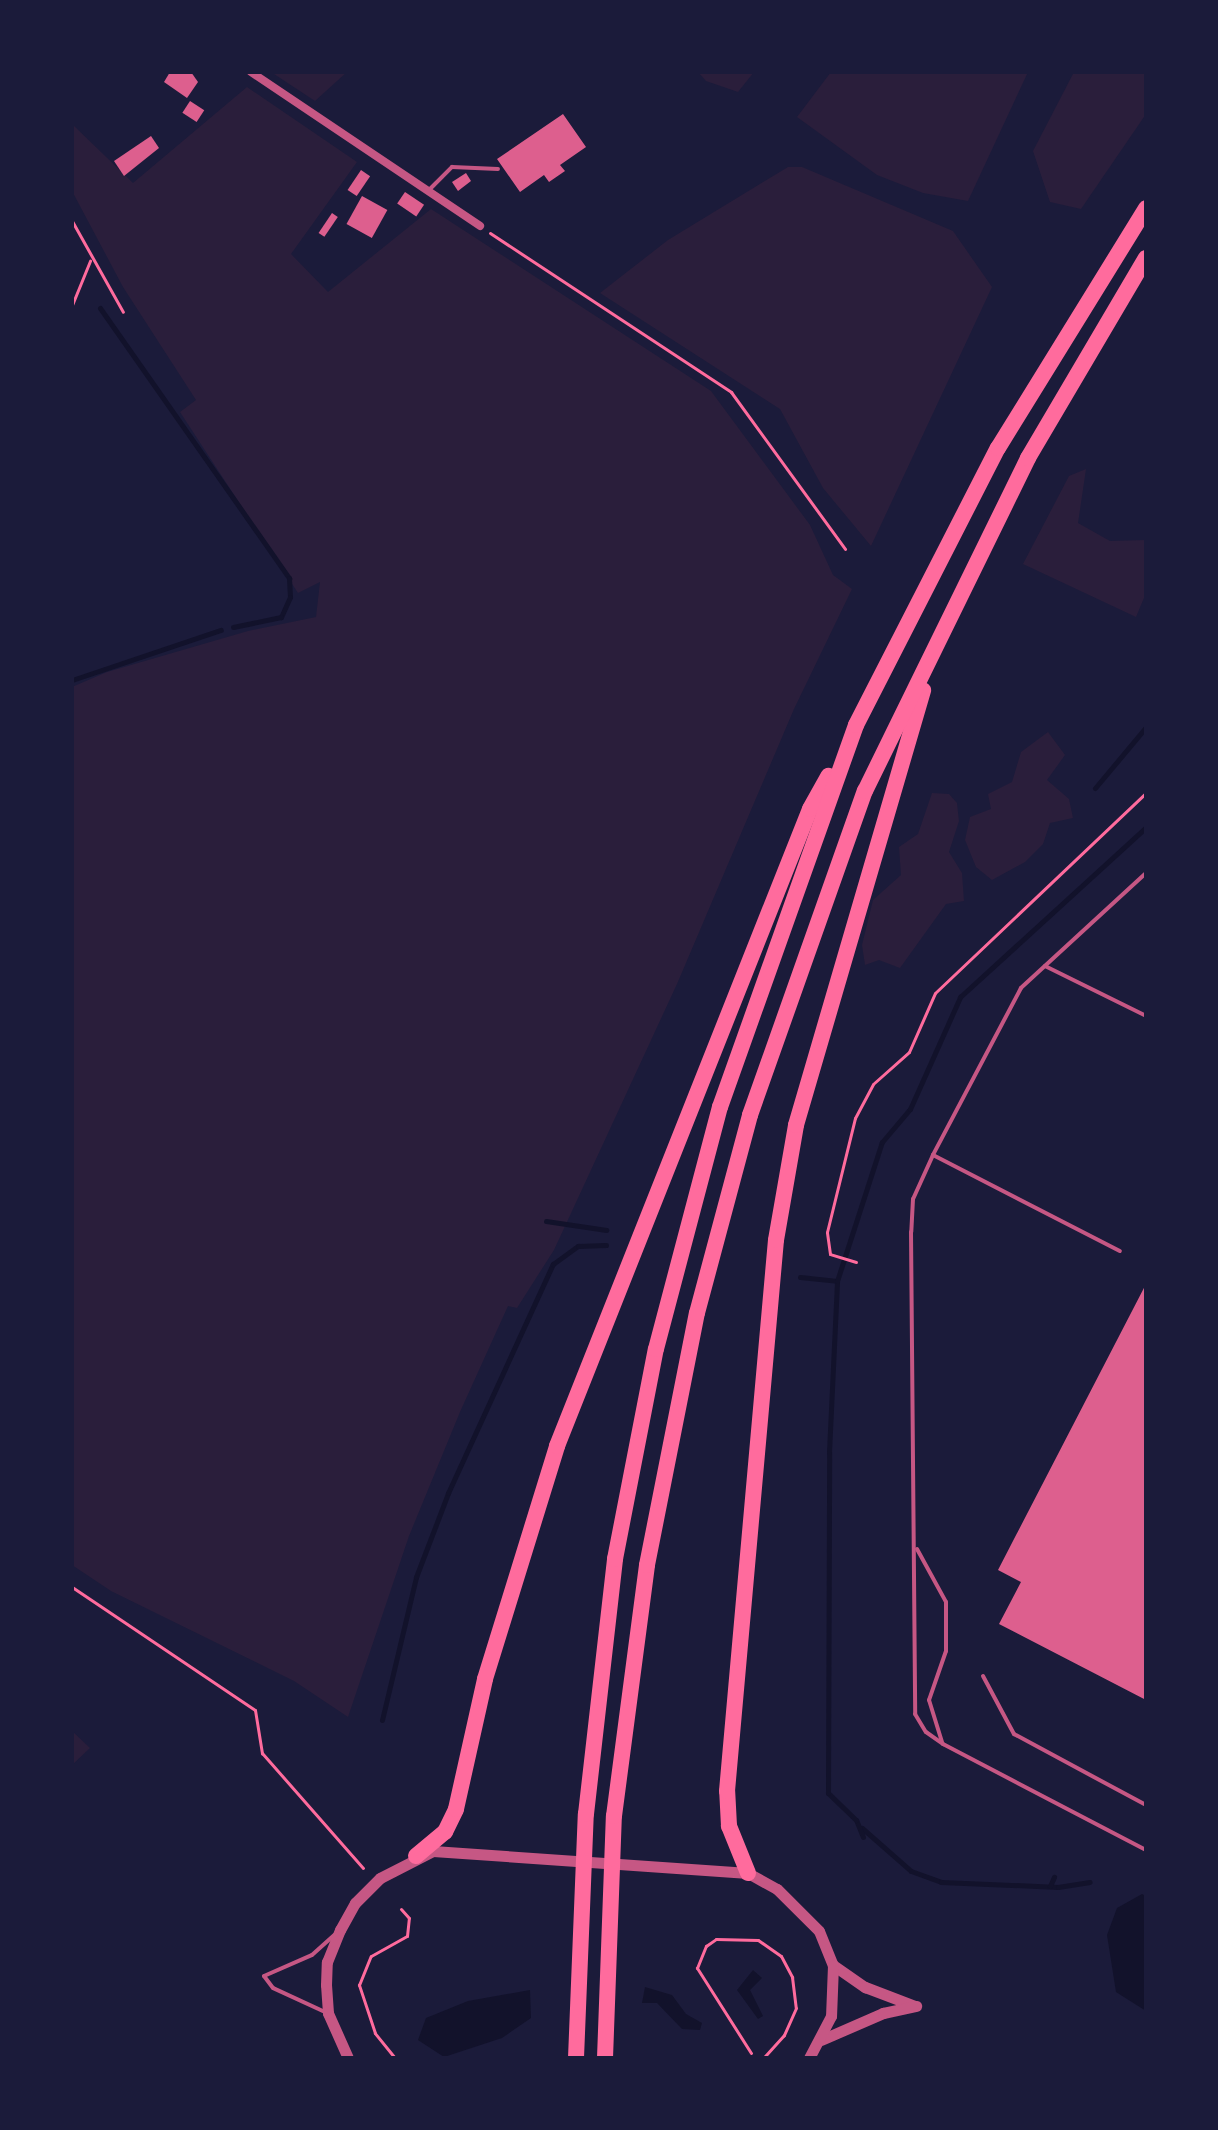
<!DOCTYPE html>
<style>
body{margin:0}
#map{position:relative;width:1218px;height:2130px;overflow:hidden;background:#1b1b3a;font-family:Signika,sans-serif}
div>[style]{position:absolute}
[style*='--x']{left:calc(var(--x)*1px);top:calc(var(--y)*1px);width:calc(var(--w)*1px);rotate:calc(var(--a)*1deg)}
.green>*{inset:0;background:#2a1e3b}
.water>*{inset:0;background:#12122b}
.stream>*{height:5px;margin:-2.5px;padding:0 2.5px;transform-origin:2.5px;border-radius:2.5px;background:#12122b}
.building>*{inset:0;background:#dd5f8e;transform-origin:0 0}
.path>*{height:3px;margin:-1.5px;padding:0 1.5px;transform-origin:1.5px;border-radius:1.5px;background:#ff6b9d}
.service>*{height:4px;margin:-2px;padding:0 2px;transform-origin:2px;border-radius:2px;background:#c65784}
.minor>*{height:8px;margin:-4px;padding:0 4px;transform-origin:4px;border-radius:4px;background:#c65784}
.tertiary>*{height:11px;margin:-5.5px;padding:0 5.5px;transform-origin:5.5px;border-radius:5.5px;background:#c65784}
.motorway>*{height:16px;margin:-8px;padding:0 8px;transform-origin:8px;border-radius:8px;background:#ff6b9d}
span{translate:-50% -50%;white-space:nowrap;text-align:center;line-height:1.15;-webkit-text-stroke:8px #1b1b3a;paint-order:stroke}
.frame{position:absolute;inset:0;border:74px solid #1b1b3a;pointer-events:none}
</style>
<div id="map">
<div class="green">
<div style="clip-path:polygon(271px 72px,347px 72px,315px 101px)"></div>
<div style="clip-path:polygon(698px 72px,754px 72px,738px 92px,706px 81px)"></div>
<div style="clip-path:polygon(831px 72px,1028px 72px,968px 201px,923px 193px,877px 175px,797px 117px)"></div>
<div style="clip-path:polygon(1074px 72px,1146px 72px,1146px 114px,1081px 209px,1050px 202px,1033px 151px)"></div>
<div style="clip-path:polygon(247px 87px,357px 162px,291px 254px,328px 292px,431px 209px,711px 391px,810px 525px,833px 575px,852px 589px,794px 709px,677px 984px,554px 1250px,517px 1308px,508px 1306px,460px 1412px,409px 1536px,348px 1717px,294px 1681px,111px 1591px,72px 1565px,72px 687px,107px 672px,248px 631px,316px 617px,320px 582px,298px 593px,180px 412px,196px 400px,123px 287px,72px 191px,72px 124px,133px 183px)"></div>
<div style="clip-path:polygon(788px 167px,802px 167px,953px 231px,992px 287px,871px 546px,823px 488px,780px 409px,600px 293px,668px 240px)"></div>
<div style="clip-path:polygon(1086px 469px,1078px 523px,1110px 541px,1146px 540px,1146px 593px,1136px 617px,1023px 564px,1069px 476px)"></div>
<div style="clip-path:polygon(1048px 732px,1065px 755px,1047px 780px,1069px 799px,1073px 818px,1050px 823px,1043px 844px,1025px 862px,992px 880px,976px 867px,965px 840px,970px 817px,991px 809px,988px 794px,1012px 782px,1021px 752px)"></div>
<div style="clip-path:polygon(932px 793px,949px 794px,957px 803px,959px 821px,949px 852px,962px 873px,964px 901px,946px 904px,900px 968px,879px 960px,865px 965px,862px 945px,873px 900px,901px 875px,899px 847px,918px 834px)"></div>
<div style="clip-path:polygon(72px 1731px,90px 1748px,72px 1765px)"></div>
</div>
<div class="water">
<div style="clip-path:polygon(1142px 1894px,1146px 1896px,1146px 2011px,1116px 1992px,1107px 1935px,1117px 1908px)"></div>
<div style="clip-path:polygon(753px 1970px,762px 1978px,750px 1990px,763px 2016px,758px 2019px,737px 1990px)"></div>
<div style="clip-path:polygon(645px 1987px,672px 1995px,686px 2014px,702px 2023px,700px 2030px,682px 2029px,657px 2003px,642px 2003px)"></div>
<div style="clip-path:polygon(530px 1990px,531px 2018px,502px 2038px,444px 2057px,418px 2040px,426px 2018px,468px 2001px)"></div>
</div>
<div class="stream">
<div style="--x:100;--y:308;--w:330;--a:55"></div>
<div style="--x:289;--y:578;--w:19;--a:87"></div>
<div style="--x:290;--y:597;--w:22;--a:114"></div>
<div style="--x:281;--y:617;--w:49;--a:168.2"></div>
<div style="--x:72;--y:680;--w:157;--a:-18.6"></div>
<div style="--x:1095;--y:788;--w:80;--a:-50.1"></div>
<div style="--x:546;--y:1221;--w:61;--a:8.5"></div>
<div style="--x:800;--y:1277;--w:37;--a:6"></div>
<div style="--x:382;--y:1720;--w:147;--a:-76.6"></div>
<div style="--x:416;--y:1577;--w:90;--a:-69.1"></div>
<div style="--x:448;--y:1493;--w:252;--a:-65.4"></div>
<div style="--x:553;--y:1264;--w:31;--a:-36"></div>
<div style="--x:578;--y:1246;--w:28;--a:-2"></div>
<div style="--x:862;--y:1828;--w:65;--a:41.3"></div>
<div style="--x:911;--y:1871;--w:32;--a:20"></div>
<div style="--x:941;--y:1882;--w:117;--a:2.4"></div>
<div style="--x:1058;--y:1887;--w:32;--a:-9"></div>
<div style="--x:863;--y:1837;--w:18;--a:-112"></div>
<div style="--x:856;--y:1820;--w:39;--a:-136"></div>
<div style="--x:828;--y:1793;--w:341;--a:-89.8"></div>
<div style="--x:829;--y:1452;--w:171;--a:-87.3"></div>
<div style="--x:837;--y:1281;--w:146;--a:-72.1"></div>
<div style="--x:882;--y:1142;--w:43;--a:-49.7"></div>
<div style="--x:910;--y:1109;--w:123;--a:-65.9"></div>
<div style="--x:960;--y:997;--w:252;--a:-42.4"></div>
<div style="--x:1050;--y:1886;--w:10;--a:-66"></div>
</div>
<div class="building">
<div style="clip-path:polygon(170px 72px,191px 72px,198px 82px,187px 98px,164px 82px)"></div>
<div style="left:190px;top:101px;width:17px;height:14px;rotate:33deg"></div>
<div style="clip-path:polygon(563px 114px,586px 147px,560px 165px,565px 171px,549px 182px,544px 175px,520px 192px,497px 159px)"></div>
<div style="clip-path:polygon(151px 136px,159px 148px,124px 176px,114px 161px)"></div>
<div style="left:361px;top:170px;width:11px;height:24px;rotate:34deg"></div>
<div style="clip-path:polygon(466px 173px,471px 181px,458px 191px,452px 182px)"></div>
<div style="left:405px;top:192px;width:23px;height:14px;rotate:34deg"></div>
<div style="left:362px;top:196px;width:29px;height:32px;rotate:29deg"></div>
<div style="left:332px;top:213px;width:7px;height:24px;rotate:34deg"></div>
<div style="clip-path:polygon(1146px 1284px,1146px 1700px,999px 1624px,1021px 1582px,998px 1570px)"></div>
</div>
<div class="path">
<div style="--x:72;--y:221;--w:104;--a:60.7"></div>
<div style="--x:490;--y:233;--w:289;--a:33.4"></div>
<div style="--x:731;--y:392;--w:194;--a:54"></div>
<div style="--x:72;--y:305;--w:48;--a:-67.8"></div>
<div style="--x:856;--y:1262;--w:27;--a:-163"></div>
<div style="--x:830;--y:1254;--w:22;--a:-98"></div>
<div style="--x:827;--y:1232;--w:117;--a:-76.2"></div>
<div style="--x:855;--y:1118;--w:38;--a:-62"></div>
<div style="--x:873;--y:1084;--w:48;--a:-41.6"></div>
<div style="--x:909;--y:1052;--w:64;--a:-66.2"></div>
<div style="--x:935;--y:993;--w:291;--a:-43.5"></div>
<div style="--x:72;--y:1587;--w:220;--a:33.9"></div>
<div style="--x:255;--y:1710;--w:44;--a:80.8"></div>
<div style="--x:262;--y:1753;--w:153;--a:48.7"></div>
<div style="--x:751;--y:2053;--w:101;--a:-122.4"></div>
<div style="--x:697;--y:1968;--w:24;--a:-68"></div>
<div style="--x:706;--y:1946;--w:12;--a:-35"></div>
<div style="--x:716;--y:1939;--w:42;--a:1.4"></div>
<div style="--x:758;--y:1940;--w:28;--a:35"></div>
<div style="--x:781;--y:1956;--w:24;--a:62"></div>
<div style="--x:792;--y:1977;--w:31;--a:83"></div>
<div style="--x:796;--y:2008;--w:30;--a:114"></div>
<div style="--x:784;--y:2035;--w:31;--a:132"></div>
<div style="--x:395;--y:2058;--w:32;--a:-129"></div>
<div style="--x:375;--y:2033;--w:51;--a:-108.4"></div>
<div style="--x:359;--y:1985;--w:31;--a:-68"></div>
<div style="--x:371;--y:1956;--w:41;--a:-29.1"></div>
<div style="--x:407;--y:1936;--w:18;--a:-84"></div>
<div style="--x:409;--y:1918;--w:12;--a:-132"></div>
</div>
<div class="service">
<div style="--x:428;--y:191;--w:34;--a:-45"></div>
<div style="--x:452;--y:167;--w:46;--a:2.5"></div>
<div style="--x:1146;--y:873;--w:170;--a:137.4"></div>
<div style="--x:1021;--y:988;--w:189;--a:117.8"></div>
<div style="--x:933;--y:1155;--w:48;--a:114.4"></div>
<div style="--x:913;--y:1199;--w:33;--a:93"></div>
<div style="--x:911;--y:1232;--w:482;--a:89.5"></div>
<div style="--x:915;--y:1714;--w:21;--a:59"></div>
<div style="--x:926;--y:1732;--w:21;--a:35"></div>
<div style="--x:943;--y:1744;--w:229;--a:27.6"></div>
<div style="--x:1045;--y:966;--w:113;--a:26.3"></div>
<div style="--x:933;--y:1155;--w:210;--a:27.2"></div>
<div style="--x:917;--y:1549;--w:60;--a:61.3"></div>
<div style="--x:946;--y:1602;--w:49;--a:90"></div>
<div style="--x:946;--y:1651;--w:52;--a:109.1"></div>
<div style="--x:929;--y:1700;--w:44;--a:72.8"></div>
<div style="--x:983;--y:1676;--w:66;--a:61.9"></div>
<div style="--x:1014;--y:1734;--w:150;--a:28.3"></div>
<div style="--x:325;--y:2012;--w:57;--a:-155.2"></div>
<div style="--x:273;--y:1988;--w:15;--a:-127"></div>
<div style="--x:264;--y:1976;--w:52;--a:-23.6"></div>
<div style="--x:312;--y:1955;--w:30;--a:-42"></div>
</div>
<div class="minor">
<div style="--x:251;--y:72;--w:276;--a:33.9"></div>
</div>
<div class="tertiary">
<div style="--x:833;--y:1965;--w:39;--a:35"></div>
<div style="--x:865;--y:1987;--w:53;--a:20.8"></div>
<div style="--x:821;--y:2040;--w:68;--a:-23.5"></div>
<div style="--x:883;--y:2013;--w:34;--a:-12"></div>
<div style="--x:348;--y:2058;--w:49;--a:-114"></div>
<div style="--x:328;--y:2013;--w:28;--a:-94"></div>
<div style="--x:326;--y:1985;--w:23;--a:-88"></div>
<div style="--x:327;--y:1962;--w:35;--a:-68"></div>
<div style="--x:340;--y:1930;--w:31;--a:-61"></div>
<div style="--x:355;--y:1903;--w:35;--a:-45"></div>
<div style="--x:380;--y:1878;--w:59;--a:-27"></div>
<div style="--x:433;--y:1851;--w:316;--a:4"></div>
<div style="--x:748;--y:1873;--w:33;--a:29"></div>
<div style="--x:777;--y:1889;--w:59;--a:45"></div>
<div style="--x:819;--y:1931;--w:37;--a:68"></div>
<div style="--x:833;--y:1965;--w:51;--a:92.2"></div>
<div style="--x:831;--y:2016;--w:47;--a:117.6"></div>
</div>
<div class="motorway">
<div style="--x:416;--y:1856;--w:38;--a:-40"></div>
<div style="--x:445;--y:1832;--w:25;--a:-64"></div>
<div style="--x:456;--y:1809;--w:133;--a:-77.4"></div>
<div style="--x:485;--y:1679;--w:244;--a:-72.8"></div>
<div style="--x:557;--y:1446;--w:685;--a:-68.34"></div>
<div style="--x:810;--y:809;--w:38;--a:-61"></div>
<div style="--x:748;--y:1873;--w:51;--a:-112"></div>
<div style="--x:729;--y:1826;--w:35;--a:-93"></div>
<div style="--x:727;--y:1791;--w:553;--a:-84.92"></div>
<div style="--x:776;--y:1240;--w:117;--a:-80.1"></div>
<div style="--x:796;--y:1125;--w:453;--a:-73.7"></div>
<div style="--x:576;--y:2058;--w:244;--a:-87.7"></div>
<div style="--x:586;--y:1814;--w:257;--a:-83.5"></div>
<div style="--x:615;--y:1559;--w:214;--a:-79"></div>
<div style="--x:656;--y:1349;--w:250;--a:-75.2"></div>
<div style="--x:720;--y:1107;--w:405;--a:-70.4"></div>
<div style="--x:856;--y:725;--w:311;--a:-62.9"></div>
<div style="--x:998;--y:448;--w:282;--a:-58.3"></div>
<div style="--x:605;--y:2058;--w:242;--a:-87.9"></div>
<div style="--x:614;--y:1816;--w:253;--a:-82.5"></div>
<div style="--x:647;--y:1565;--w:257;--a:-78.8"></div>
<div style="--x:697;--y:1313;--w:205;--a:-75"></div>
<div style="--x:750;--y:1115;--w:344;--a:-70.5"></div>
<div style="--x:865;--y:791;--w:371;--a:-63.9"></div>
<div style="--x:1028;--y:458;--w:232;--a:-59.5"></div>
</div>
<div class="frame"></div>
</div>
